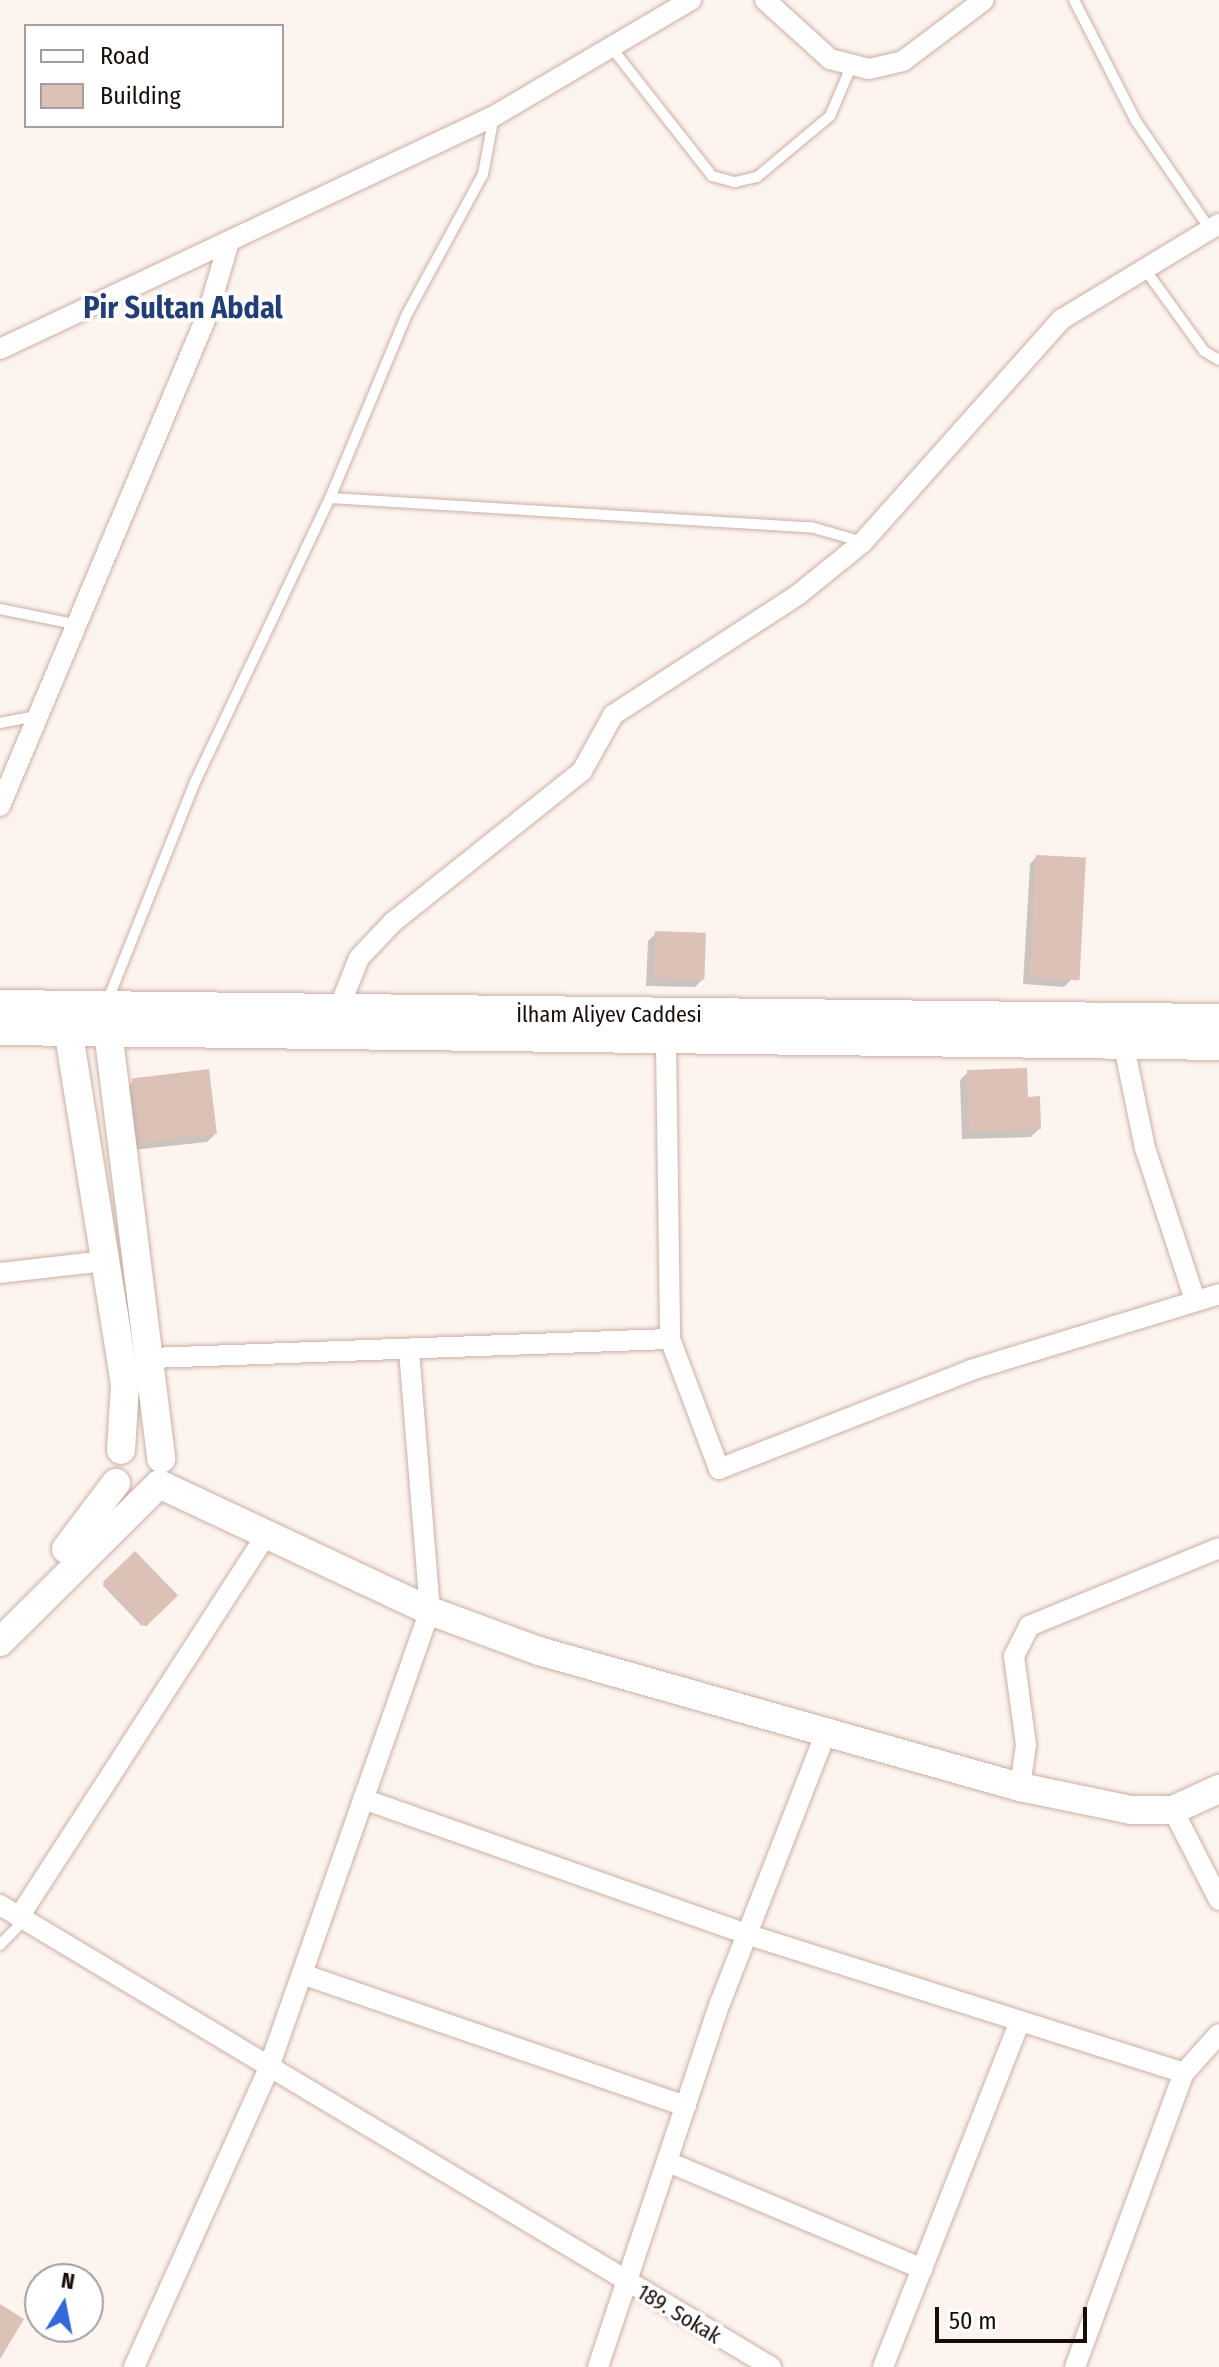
<!DOCTYPE html>
<meta charset="utf-8">
<style>
body{margin:0}
#map{position:relative;width:1219px;height:2367px;overflow:hidden;background:#fef4ef;font-family:"Fira Sans Condensed",sans-serif}
div>[style]{position:absolute}
[style*='--x']{left:calc(var(--x)*1px);top:calc(var(--y)*1px);width:calc(var(--w)*1px);rotate:calc(var(--a)*1deg)}
.shadow>*{inset:0;background:#0003;transform-origin:0 0}
.building>*{inset:0;background:#dcc2b6;transform-origin:0 0}
.roads{filter:drop-shadow(0 0 2px #cab0a5) drop-shadow(0 0 2px #cab0a5)}
.lane>*{height:10px;margin:-5px;padding:0 5px;transform-origin:5px;border-radius:5px;background:#fff}
.street>*{height:20px;margin:-10px;padding:0 10px;transform-origin:10px;border-radius:10px;background:#fff}
.secondary>*{height:28px;margin:-14px;padding:0 14px;transform-origin:14px;border-radius:14px;background:#fff}
span{translate:-50% -50%;white-space:nowrap;text-align:center;line-height:1.15;-webkit-text-stroke:7px #fff;paint-order:stroke}
.street-label{font-size:22px;color:#170e0a}
.district-label{font-size:30px;color:#223e75;font-weight:700}
.legend{position:absolute;left:24px;top:24px;width:260px;height:104px;box-sizing:border-box;background:#fff;border:2px solid #a29f9d;margin:0;padding:10px 14px;list-style:none;font-size:24px;color:#170e0a}
.legend li{display:flex;align-items:center;gap:16px;height:40px}
.legend b{width:40px;border:2px solid #a29f9d}
.north{position:absolute;left:24px;top:2263px;width:80px;height:80px;box-sizing:border-box;background:#fff;border:2px solid #a29f9d;border-radius:50%;rotate:10deg;font-size:22px;font-weight:700;line-height:32px;text-align:center;color:#170e0a}
.north::after{content:'';display:block;margin:auto;width:28px;height:36px;background:#3268d7;clip-path:polygon(50% 0,100% 100%,50% 72%,0 100%)}
.scale{position:absolute;left:935px;top:2307px;width:152px;height:36px;box-sizing:border-box;border:4px solid #170e0a;border-top:0;padding-left:10px;font-size:24px;line-height:28px;white-space:nowrap;color:#170e0a;-webkit-text-stroke:6px #fff;paint-order:stroke}
</style>
<div id="map">
<div class="shadow">
<div style="clip-path:polygon(1036px 857px,1071px 980px,1064px 987px,1023px 984px,1030px 864px)"></div>
<div style="clip-path:polygon(656px 933px,703px 979px,695px 987px,646px 986px,648px 941px)"></div>
<div style="clip-path:polygon(968px 1072px,1026px 1099px,1039px 1129px,1031px 1137px,962px 1139px,960px 1080px)"></div>
<div style="clip-path:polygon(133px 1081px,215px 1134px,207px 1142px,132px 1150px,125px 1089px)"></div>
<div style="left:135px;top:1554px;width:57px;height:45px;rotate:46deg"></div>
</div>
<div class="building">
<div style="left:1036px;top:855px;width:50px;height:123px;rotate:3deg"></div>
<div style="left:655px;top:931px;width:51px;height:47px;rotate:2deg"></div>
<div style="clip-path:polygon(1027px 1068px,1028px 1097px,1040px 1096px,1041px 1129px,969px 1132px,967px 1070px)"></div>
<div style="left:209px;top:1069px;width:65px;height:78px;rotate:83deg"></div>
<div style="left:135px;top:1551px;width:62px;height:45px;rotate:46deg"></div>
<div style="clip-path:polygon(0 2304px,24px 2319px,0 2359px)"></div>
</div>
<div class="roads">
<div class="lane">
<div style="--x:1074;--y:0;--w:136;--a:62.9"></div>
<div style="--x:1136;--y:121;--w:131;--a:55.6"></div>
<div style="--x:611;--y:47;--w:164;--a:51.9"></div>
<div style="--x:712;--y:176;--w:24;--a:15"></div>
<div style="--x:735;--y:182;--w:23;--a:-13"></div>
<div style="--x:757;--y:177;--w:95;--a:-39.9"></div>
<div style="--x:830;--y:116;--w:53;--a:-66.8"></div>
<div style="--x:1144;--y:268;--w:102;--a:54.1"></div>
<div style="--x:1204;--y:351;--w:17;--a:31"></div>
<div style="--x:330;--y:498;--w:482;--a:3.5"></div>
<div style="--x:811;--y:527;--w:54;--a:16.1"></div>
<div style="--x:0;--y:609;--w:76;--a:11.5"></div>
<div style="--x:0;--y:723;--w:38;--a:-11"></div>
<div style="--x:107;--y:1002;--w:237;--a:-68.2"></div>
<div style="--x:195;--y:782;--w:314;--a:-64.6"></div>
<div style="--x:330;--y:498;--w:199;--a:-67.3"></div>
<div style="--x:407;--y:314;--w:159;--a:-61.5"></div>
<div style="--x:483;--y:174;--w:59;--a:-79.3"></div>
<div style="--x:0;--y:1945;--w:35;--a:-46"></div>
</div>
<div class="street">
<div style="--x:765;--y:0;--w:88;--a:42.2"></div>
<div style="--x:830;--y:59;--w:40;--a:14.4"></div>
<div style="--x:869;--y:69;--w:35;--a:-13"></div>
<div style="--x:903;--y:61;--w:101;--a:-37"></div>
<div style="--x:0;--y:349;--w:546;--a:-25.25"></div>
<div style="--x:494;--y:116;--w:229;--a:-30.5"></div>
<div style="--x:0;--y:806;--w:535;--a:-67.12"></div>
<div style="--x:208;--y:313;--w:71;--a:-73.6"></div>
<div style="--x:337;--y:1013;--w:59;--a:-68.2"></div>
<div style="--x:359;--y:958;--w:50;--a:-46.6"></div>
<div style="--x:393;--y:922;--w:242;--a:-38.6"></div>
<div style="--x:582;--y:771;--w:64;--a:-61"></div>
<div style="--x:613;--y:715;--w:222;--a:-33"></div>
<div style="--x:799;--y:594;--w:82;--a:-39.1"></div>
<div style="--x:863;--y:542;--w:299;--a:-48.3"></div>
<div style="--x:1062;--y:319;--w:184;--a:-31.2"></div>
<div style="--x:666;--y:1043;--w:296;--a:89.2"></div>
<div style="--x:670;--y:1339;--w:139;--a:69.3"></div>
<div style="--x:719;--y:1469;--w:271;--a:-21.4"></div>
<div style="--x:971;--y:1370;--w:259;--a:-17"></div>
<div style="--x:1124;--y:1046;--w:104;--a:78.4"></div>
<div style="--x:1145;--y:1148;--w:160;--a:71.8"></div>
<div style="--x:0;--y:1273;--w:107;--a:-6.5"></div>
<div style="--x:151;--y:1358;--w:519;--a:-2.1"></div>
<div style="--x:1020;--y:1787;--w:42;--a:-81.9"></div>
<div style="--x:1026;--y:1745;--w:90;--a:-97.7"></div>
<div style="--x:1014;--y:1656;--w:34;--a:-63"></div>
<div style="--x:1029;--y:1626;--w:205;--a:-22.3"></div>
<div style="--x:363;--y:1799;--w:406;--a:19.4"></div>
<div style="--x:746;--y:1934;--w:460;--a:17.6"></div>
<div style="--x:1184;--y:2073;--w:52;--a:-48.1"></div>
<div style="--x:1173;--y:1810;--w:101;--a:62.9"></div>
<div style="--x:0;--y:1905;--w:899;--a:30.93"></div>
<div style="--x:19;--y:1917;--w:455;--a:-57.1"></div>
<div style="--x:302;--y:1974;--w:406;--a:19"></div>
<div style="--x:668;--y:2162;--w:276;--a:22.8"></div>
<div style="--x:134;--y:2367;--w:326;--a:-65.7"></div>
<div style="--x:268;--y:2070;--w:487;--a:-70.6"></div>
<div style="--x:430;--y:1611;--w:263;--a:-94.6"></div>
<div style="--x:598;--y:2367;--w:384;--a:-71.5"></div>
<div style="--x:720;--y:2003;--w:291;--a:-68.6"></div>
<div style="--x:883;--y:2367;--w:369;--a:-68.4"></div>
<div style="--x:1075;--y:2367;--w:314;--a:-69.7"></div>
</div>
<div class="secondary">
<div style="--x:0;--y:1004;--w:1219;--a:0.66"></div>
<div style="--x:106;--y:1015;--w:447;--a:82.9"></div>
<div style="--x:66;--y:1016;--w:374;--a:80.9"></div>
<div style="--x:125;--y:1385;--w:65;--a:93.5"></div>
<div style="--x:0;--y:1031;--w:1219;--a:0.7"></div>
<div style="--x:159;--y:1484;--w:299;--a:25.1"></div>
<div style="--x:430;--y:1611;--w:116;--a:20.2"></div>
<div style="--x:539;--y:1651;--w:500;--a:15.8"></div>
<div style="--x:1020;--y:1787;--w:113;--a:11.7"></div>
<div style="--x:1131;--y:1810;--w:42;--a:0"></div>
<div style="--x:1173;--y:1810;--w:51;--a:-24.5"></div>
<div style="--x:66;--y:1549;--w:83;--a:-52.9"></div>
<div style="--x:0;--y:1642;--w:216;--a:-44.8"></div>
</div>
</div>
<div class="street-label">
<span style="left:609px;top:1015px">İlham Aliyev Caddesi</span>
<span style="left:679px;top:2314px;rotate:31deg">189. Sokak</span>
</div>
<div class="district-label">
<span style="left:183px;top:308px">Pir Sultan Abdal</span>
</div>
<ul class="legend">
<li><b style="height:10px;background:#fff"></b>Road</li>
<li><b style="height:22px;background:#dcc2b6"></b>Building</li>
</ul>
<div class="north">N</div>
<div class="scale">50 m</div>
</div>
